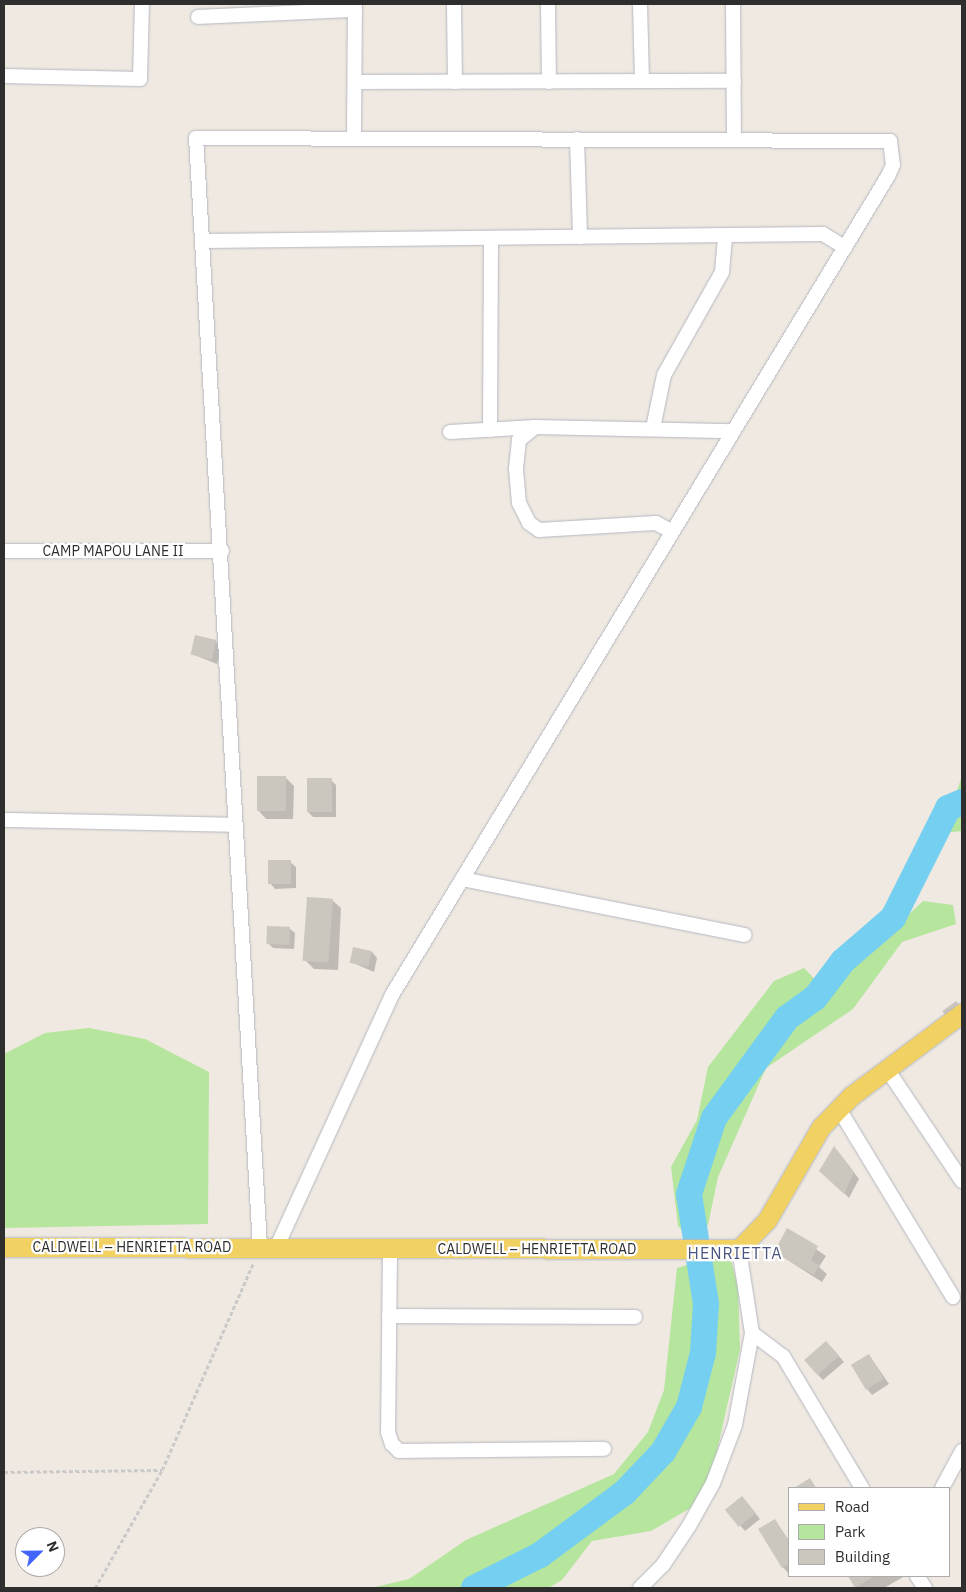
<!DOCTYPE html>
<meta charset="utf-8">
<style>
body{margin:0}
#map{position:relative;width:966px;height:1592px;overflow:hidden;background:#efe9e1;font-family:"IBM Plex Sans",sans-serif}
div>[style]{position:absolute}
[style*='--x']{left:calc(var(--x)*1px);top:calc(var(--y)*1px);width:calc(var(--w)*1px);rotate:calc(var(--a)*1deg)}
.green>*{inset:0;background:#b6e59e}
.shadow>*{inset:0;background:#0003}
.river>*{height:26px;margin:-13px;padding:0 13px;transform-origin:13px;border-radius:13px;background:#75cff0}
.building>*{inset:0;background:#cbc7bf;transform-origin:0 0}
.path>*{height:2.5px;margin-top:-1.25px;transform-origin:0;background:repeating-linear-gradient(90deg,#c9c9c9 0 4px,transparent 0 6.5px)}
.roads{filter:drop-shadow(0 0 1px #b4b7c1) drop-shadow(0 0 1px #b4b7c1)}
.minor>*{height:14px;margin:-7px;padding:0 7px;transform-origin:7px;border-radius:7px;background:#fff}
.major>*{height:19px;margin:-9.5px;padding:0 9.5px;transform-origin:9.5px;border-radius:9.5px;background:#f2d163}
span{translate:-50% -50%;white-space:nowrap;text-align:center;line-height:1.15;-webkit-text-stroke:4.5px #fff;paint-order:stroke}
.street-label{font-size:14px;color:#2e2e2e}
.quarter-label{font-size:16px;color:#4d5680;letter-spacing:1px}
.frame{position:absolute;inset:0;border:5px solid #2e2e2e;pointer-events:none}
.legend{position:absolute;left:788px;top:1487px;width:162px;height:90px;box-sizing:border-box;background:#fff;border:1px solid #ababab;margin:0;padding:6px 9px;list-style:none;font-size:15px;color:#2e2e2e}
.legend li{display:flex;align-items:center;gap:10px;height:25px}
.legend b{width:25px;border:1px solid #ababab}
.north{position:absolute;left:15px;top:1527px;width:50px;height:50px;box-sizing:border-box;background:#fff;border:1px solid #ababab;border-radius:50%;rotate:67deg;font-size:14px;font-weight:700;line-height:20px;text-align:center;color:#2e2e2e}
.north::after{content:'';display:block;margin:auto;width:18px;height:22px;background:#4264fb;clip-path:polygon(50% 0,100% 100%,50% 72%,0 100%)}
</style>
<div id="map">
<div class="green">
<div style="clip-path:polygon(962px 776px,962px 831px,942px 833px)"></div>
<div style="clip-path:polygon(923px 901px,953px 905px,956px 924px,902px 942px,853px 1009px,766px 1068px,718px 1177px,708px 1225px,686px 1234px,678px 1226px,671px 1167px,697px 1120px,708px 1067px,774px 981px,804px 968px,827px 992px)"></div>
<div style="clip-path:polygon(89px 1028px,145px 1039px,209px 1072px,208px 1224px,4px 1228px,4px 1054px,45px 1033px)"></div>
<div style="clip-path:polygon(707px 1259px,731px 1261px,738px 1287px,740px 1349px,712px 1473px,694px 1506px,651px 1531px,592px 1541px,562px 1580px,548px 1588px,371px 1588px,409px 1579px,466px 1540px,614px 1474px,648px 1432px,664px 1390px,677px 1268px)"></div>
</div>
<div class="shadow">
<div style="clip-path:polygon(215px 641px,221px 647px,217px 664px,192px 654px)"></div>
<div style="clip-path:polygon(285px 777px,294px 786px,293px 819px,266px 819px,258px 810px)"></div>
<div style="clip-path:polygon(331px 780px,336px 785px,336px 817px,313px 817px,308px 812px)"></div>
<div style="clip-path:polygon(290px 862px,296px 867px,296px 888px,275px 889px,270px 883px)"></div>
<div style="clip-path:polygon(332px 900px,341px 908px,338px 970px,314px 969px,305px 960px)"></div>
<div style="clip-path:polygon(289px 928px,295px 933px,294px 949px,273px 948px,268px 943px)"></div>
<div style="clip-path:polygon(372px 952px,377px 958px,374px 972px,351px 962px)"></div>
<div style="clip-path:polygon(839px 1153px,859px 1179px,849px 1198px,821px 1170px)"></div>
<div style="clip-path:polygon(788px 1230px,826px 1256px,819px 1267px,827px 1274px,822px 1282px,775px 1252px)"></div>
<div style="clip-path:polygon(831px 1347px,844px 1362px,823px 1380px,818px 1375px)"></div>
<div style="clip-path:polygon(869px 1355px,889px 1384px,872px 1395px,867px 1389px)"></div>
<div style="clip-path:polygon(747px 1503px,760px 1519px,745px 1531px,727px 1510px)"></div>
<div style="clip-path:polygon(775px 1520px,790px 1542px,788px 1573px,783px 1567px)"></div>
<div style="clip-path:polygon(850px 1576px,905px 1576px,884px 1588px,857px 1588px)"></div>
</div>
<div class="river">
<div style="--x:474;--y:1588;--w:74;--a:-26.6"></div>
<div style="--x:540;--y:1555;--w:106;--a:-36.5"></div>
<div style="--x:625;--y:1492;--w:55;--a:-46.5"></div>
<div style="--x:663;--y:1452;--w:52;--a:-60"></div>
<div style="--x:689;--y:1407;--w:56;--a:-75.5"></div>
<div style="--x:703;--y:1353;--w:49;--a:-86.5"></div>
<div style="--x:706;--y:1304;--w:111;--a:-98.8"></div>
<div style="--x:689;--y:1194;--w:80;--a:-71.8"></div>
<div style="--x:714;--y:1118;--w:124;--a:-53.9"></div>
<div style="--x:787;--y:1018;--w:34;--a:-36"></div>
<div style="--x:815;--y:998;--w:46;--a:-52.9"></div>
<div style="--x:843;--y:961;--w:66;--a:-40.7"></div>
<div style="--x:893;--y:918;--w:123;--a:-63.4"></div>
<div style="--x:948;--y:808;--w:15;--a:-23"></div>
</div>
<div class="building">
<div style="left:195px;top:635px;width:22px;height:20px;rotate:13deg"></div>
<div style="left:257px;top:776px;width:29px;height:35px"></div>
<div style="left:307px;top:778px;width:25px;height:34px"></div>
<div style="left:291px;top:860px;width:24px;height:23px;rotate:90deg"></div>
<div style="left:307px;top:897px;width:26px;height:64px;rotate:4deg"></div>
<div style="left:267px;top:926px;width:23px;height:18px;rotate:2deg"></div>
<div style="left:353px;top:947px;width:19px;height:16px;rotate:12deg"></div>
<div style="left:956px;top:1001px;width:9px;height:17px;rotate:54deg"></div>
<div style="clip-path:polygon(834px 1146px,854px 1172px,844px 1194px,819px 1171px)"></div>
<div style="clip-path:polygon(787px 1228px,818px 1246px,811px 1260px,819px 1265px,814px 1275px,774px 1252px)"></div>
<div style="left:826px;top:1341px;width:20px;height:29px;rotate:49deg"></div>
<div style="left:869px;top:1354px;width:29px;height:21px;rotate:59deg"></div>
<div style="clip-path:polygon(810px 1478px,816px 1488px,794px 1488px)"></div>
<div style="left:742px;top:1496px;width:22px;height:22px;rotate:51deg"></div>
<div style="clip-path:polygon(775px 1519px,790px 1544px,790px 1563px,782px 1568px,758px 1529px)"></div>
<div style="clip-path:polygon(848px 1576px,875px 1576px,855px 1588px)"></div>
</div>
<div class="path">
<div style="--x:4;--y:1472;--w:158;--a:-0.7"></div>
<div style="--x:95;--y:1588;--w:136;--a:-60.4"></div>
<div style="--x:162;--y:1470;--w:225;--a:-66.2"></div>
</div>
<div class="roads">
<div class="minor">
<div style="--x:454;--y:4;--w:78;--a:89.3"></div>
<div style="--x:548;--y:4;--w:78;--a:89.3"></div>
<div style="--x:640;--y:4;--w:77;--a:88.5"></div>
<div style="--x:733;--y:4;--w:134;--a:89.6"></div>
<div style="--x:198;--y:17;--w:157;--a:-2.6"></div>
<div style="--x:4;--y:76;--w:136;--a:1.3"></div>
<div style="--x:140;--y:79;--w:75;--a:-88.5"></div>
<div style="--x:355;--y:82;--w:379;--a:-0.2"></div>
<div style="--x:354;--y:138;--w:134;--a:-89.6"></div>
<div style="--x:577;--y:139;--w:98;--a:88.2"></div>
<div style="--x:205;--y:241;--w:618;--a:-0.65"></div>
<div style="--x:823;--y:234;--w:26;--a:31"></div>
<div style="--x:535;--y:427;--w:21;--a:141"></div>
<div style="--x:519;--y:440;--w:29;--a:96"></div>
<div style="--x:516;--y:469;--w:34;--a:85"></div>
<div style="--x:519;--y:503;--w:22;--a:63"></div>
<div style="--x:529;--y:523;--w:12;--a:35"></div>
<div style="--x:539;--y:530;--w:117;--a:-3.4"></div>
<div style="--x:656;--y:523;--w:17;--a:28"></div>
<div style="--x:653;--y:428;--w:54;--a:-78.3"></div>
<div style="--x:664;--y:375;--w:118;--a:-60.6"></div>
<div style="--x:722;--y:272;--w:37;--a:-85"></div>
<div style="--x:490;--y:430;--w:192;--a:-89.7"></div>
<div style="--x:450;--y:432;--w:85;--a:-3.4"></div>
<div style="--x:535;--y:427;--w:198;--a:1.2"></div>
<div style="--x:4;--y:551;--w:218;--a:0"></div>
<div style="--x:4;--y:820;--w:231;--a:1.2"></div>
<div style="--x:462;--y:879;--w:288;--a:11.2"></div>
<div style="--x:887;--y:1069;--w:135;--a:56.2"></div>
<div style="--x:839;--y:1109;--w:220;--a:58.8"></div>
<div style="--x:260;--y:1247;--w:1111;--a:-93.3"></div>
<div style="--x:196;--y:138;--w:694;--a:0.25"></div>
<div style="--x:890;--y:141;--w:24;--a:83"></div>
<div style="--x:893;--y:165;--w:12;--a:114"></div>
<div style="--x:888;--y:176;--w:957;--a:121.2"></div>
<div style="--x:392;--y:995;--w:276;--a:114.6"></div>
<div style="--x:390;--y:1248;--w:184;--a:90.6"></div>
<div style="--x:388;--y:1432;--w:13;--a:72"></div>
<div style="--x:392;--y:1444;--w:10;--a:45"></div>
<div style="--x:399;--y:1451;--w:205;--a:-0.6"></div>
<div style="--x:389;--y:1316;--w:246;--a:0.2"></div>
<div style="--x:752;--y:1333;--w:39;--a:37"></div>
<div style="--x:783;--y:1356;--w:154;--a:59.1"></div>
<div style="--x:942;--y:1488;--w:42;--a:-61.6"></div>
<div style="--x:917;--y:1576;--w:14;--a:56"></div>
<div style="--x:640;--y:1588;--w:33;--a:-45"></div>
<div style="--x:663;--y:1565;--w:47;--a:-56.3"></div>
<div style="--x:689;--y:1526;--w:49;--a:-60.8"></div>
<div style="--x:713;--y:1483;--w:62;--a:-69.2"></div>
<div style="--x:735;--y:1425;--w:94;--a:-79.5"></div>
<div style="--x:752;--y:1333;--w:85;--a:-98.8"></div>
</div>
<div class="major">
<div style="--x:4;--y:1247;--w:735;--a:0.16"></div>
<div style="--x:739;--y:1249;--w:40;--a:-46"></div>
<div style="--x:767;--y:1220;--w:108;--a:-59.9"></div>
<div style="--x:821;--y:1127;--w:43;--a:-45.9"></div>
<div style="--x:851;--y:1096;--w:139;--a:-36.8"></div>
</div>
</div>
<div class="street-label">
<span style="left:113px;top:551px">CAMP MAPOU LANE II</span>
<span style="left:132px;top:1247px">CALDWELL – HENRIETTA ROAD</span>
<span style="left:537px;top:1249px">CALDWELL – HENRIETTA ROAD</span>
</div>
<div class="quarter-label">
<span style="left:735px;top:1253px">HENRIETTA</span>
</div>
<div class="frame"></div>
<ul class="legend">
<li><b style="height:6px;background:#f2d163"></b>Road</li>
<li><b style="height:14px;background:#b6e59e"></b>Park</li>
<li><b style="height:14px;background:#cbc7bf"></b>Building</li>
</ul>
<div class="north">N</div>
</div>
